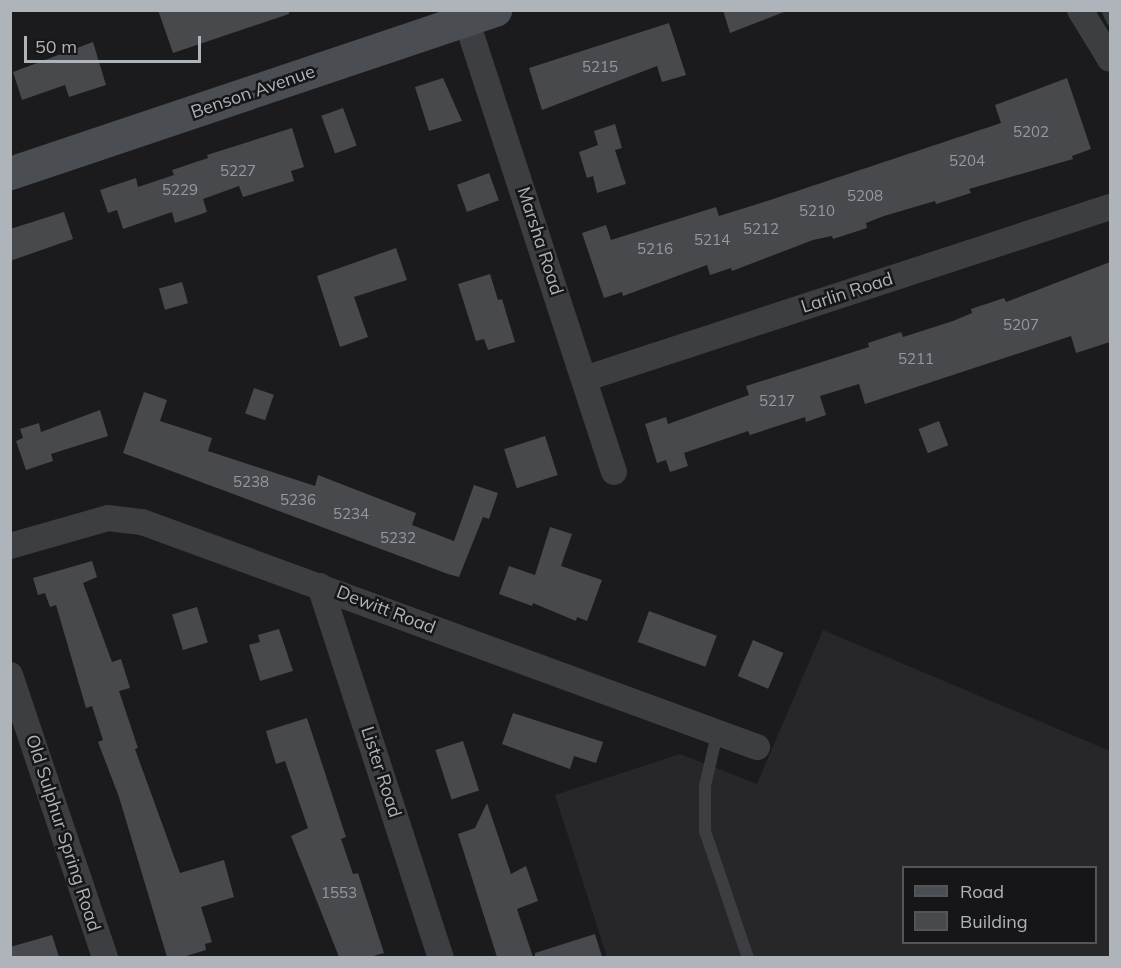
<!DOCTYPE html>
<style>
body{margin:0}
#map{position:relative;width:1121px;height:968px;overflow:hidden;background:#1b1b1d;font-family:Mulish,sans-serif}
div>[style]{position:absolute}
[style*='--x']{left:calc(var(--x)*1px);top:calc(var(--y)*1px);width:calc(var(--w)*1px);rotate:calc(var(--a)*1deg)}
.built>*{inset:0;background:#27272a}
.stream>*{height:7px;margin:-3.5px;padding:0 3.5px;transform-origin:3.5px;border-radius:3.5px;background:#323c41}
.building>*{inset:0;background:#48494d;transform-origin:0 0}
.lane>*{height:12px;margin:-6px;padding:0 6px;transform-origin:6px;border-radius:6px;background:#3c3e42}
.street>*{height:26px;margin:-13px;padding:0 13px;transform-origin:13px;border-radius:13px;background:#3c3e42}
.secondary>*{height:33px;margin:-16.5px;padding:0 16.5px;transform-origin:16.5px;border-radius:16.5px;background:#4a4d52}
span{translate:-50% -50%;white-space:nowrap;text-align:center;line-height:1.15;-webkit-text-stroke:5px #161618;paint-order:stroke}
.number-label{font-size:15px;color:#9599a0}
.number-label span{-webkit-text-stroke-width:0}
.street-label{font-size:18px;color:#afb4bb}
.frame{position:absolute;inset:0;border:12px solid #afb4bb;pointer-events:none}
.legend{position:absolute;left:902px;top:866px;width:195px;height:78px;box-sizing:border-box;background:#161618;border:2px solid #535559;margin:0;padding:8px 10px;list-style:none;font-size:18px;color:#afb4bb}
.legend li{display:flex;align-items:center;gap:12px;height:30px}
.legend b{width:30px;border:2px solid #535559}
.scale{position:absolute;left:24px;top:36px;width:177px;height:27px;box-sizing:border-box;border:3px solid #afb4bb;border-top:0;padding-left:8px;font-size:18px;line-height:21px;white-space:nowrap;color:#afb4bb;-webkit-text-stroke:4px #161618;paint-order:stroke}
</style>
<div id="map">
<div class="built">
<div style="clip-path:polygon(evenodd,823px 630px,1110px 751px,1110px 957px,607px 957px,555px 795px,680px 754px,757px 784px,823px 630px,904px 868px,1096px 868px,1096px 942px,904px 942px,904px 868px)"></div>
</div>
<div class="stream">
<div style="--x:1104;--y:10;--w:13;--a:63"></div>
</div>
<div class="building">
<div style="clip-path:polygon(158px 10px,289px 10px,289px 14px,173px 53px)"></div>
<div style="clip-path:polygon(723px 10px,783px 10px,784px 12px,730px 33px)"></div>
<div style="clip-path:polygon(669px 23px,686px 75px,662px 82px,657px 66px,542px 110px,529px 68px)"></div>
<div style="clip-path:polygon(93px 42px,106px 85px,69px 97px,65px 85px,22px 100px,13px 72px)"></div>
<div style="clip-path:polygon(443px 78px,462px 121px,429px 131px,415px 87px)"></div>
<div style="clip-path:polygon(1067px 78px,1091px 149px,1072px 156px,1073px 159px,969px 189px,971px 193px,936px 204px,935px 201px,884px 216px,866px 223px,867px 228px,833px 239px,832px 236px,813px 240px,732px 271px,731px 268px,710px 275px,707px 265px,623px 296px,622px 292px,604px 298px,582px 233px,606px 225px,611px 240px,716px 207px,719px 216px,767px 201px,1001px 123px,995px 105px)"></div>
<div style="left:343px;top:108px;width:40px;height:23px;rotate:70deg"></div>
<div style="clip-path:polygon(615px 124px,622px 148px,615px 150px,626px 184px,597px 193px,593px 176px,587px 178px,579px 152px,598px 145px,594px 131px)"></div>
<div style="clip-path:polygon(292px 128px,304px 167px,291px 171px,294px 181px,243px 197px,239px 186px,203px 199px,207px 212px,175px 223px,172px 212px,123px 229px,117px 210px,108px 213px,100px 190px,136px 178px,138px 187px,174px 175px,172px 170px,208px 158px,207px 155px)"></div>
<div style="left:489px;top:173px;width:29px;height:34px;rotate:70deg"></div>
<div style="clip-path:polygon(64px 212px,73px 239px,10px 261px,10px 229px)"></div>
<div style="clip-path:polygon(396px 248px,407px 280px,354px 297px,368px 337px,340px 347px,317px 276px)"></div>
<div style="clip-path:polygon(1110px 262px,1110px 342px,1076px 353px,1071px 336px,865px 404px,859px 384px,820px 396px,826px 415px,806px 422px,805px 417px,750px 435px,748px 431px,684px 453px,688px 466px,670px 472px,666px 460px,657px 463px,645px 424px,666px 417px,668px 424px,749px 395px,746px 386px,869px 347px,868px 343px,901px 332px,903px 337px,953px 321px,972px 313px,971px 309px,1004px 298px,1006px 302px)"></div>
<div style="clip-path:polygon(490px 274px,498px 300px,502px 299px,515px 342px,488px 350px,484px 339px,476px 341px,458px 284px)"></div>
<div style="left:182px;top:282px;width:22px;height:24px;rotate:74deg"></div>
<div style="left:254px;top:388px;width:21px;height:27px;rotate:19deg"></div>
<div style="clip-path:polygon(144px 392px,167px 400px,160px 421px,212px 438px,208px 451px,315px 486px,318px 475px,416px 513px,412px 525px,454px 541px,474px 485px,498px 493px,489px 519px,483px 517px,459px 577px,448px 574px,123px 453px)"></div>
<div style="clip-path:polygon(100px 410px,108px 436px,51px 454px,53px 461px,26px 470px,16px 441px,23px 438px,20px 429px,39px 423px,41px 432px)"></div>
<div style="left:939px;top:421px;width:26px;height:22px;rotate:69deg"></div>
<div style="left:545px;top:436px;width:41px;height:43px;rotate:72deg"></div>
<div style="clip-path:polygon(550px 527px,572px 534px,561px 566px,602px 580px,587px 621px,577px 617px,576px 621px,533px 603px,532px 606px,499px 594px,509px 566px,535px 575px)"></div>
<div style="clip-path:polygon(92px 561px,97px 577px,83px 583px,112px 662px,121px 659px,130px 688px,119px 691px,138px 748px,135px 749px,180px 873px,224px 860px,234px 897px,201px 907px,212px 942px,205px 944px,206px 950px,183px 957px,167px 957px,119px 797px,98px 742px,103px 740px,92px 706px,86px 708px,56px 605px,50px 607px,45px 593px,38px 595px,33px 578px)"></div>
<div style="left:197px;top:607px;width:37px;height:26px;rotate:73deg"></div>
<div style="left:649px;top:611px;width:72px;height:33px;rotate:20deg"></div>
<div style="clip-path:polygon(279px 629px,293px 671px,260px 681px,249px 645px,260px 642px,258px 635px)"></div>
<div style="left:753px;top:640px;width:33px;height:39px;rotate:23deg"></div>
<div style="clip-path:polygon(513px 713px,603px 742px,596px 763px,574px 756px,570px 769px,502px 744px)"></div>
<div style="clip-path:polygon(307px 718px,346px 837px,341px 839px,353px 874px,358px 873px,384px 953px,370px 957px,339px 957px,291px 836px,308px 828px,285px 761px,276px 764px,266px 731px)"></div>
<div style="left:463px;top:741px;width:52px;height:29px;rotate:72deg"></div>
<div style="clip-path:polygon(487px 803px,511px 874px,526px 866px,538px 901px,517px 909px,533px 957px,497px 957px,458px 834px,475px 828px)"></div>
<div style="clip-path:polygon(595px 934px,602px 957px,535px 957px,535px 953px)"></div>
<div style="clip-path:polygon(52px 935px,59px 957px,10px 957px,10px 947px)"></div>
</div>
<div class="lane">
<div style="--x:717;--y:734;--w:53;--a:103"></div>
<div style="--x:705;--y:786;--w:45;--a:90"></div>
<div style="--x:705;--y:831;--w:134;--a:71.3"></div>
</div>
<div class="street">
<div style="--x:463;--y:10;--w:486;--a:71.9"></div>
<div style="--x:1080;--y:10;--w:57;--a:58.5"></div>
<div style="--x:584;--y:379;--w:553;--a:-18.11"></div>
<div style="--x:10;--y:546;--w:102;--a:-15.9"></div>
<div style="--x:108;--y:518;--w:34;--a:7"></div>
<div style="--x:142;--y:522;--w:655;--a:20.1"></div>
<div style="--x:320;--y:586;--w:391;--a:72"></div>
<div style="--x:10;--y:675;--w:299;--a:71.4"></div>
</div>
<div class="secondary">
<div style="--x:10;--y:173;--w:512;--a:-18.58"></div>
</div>
<div class="number-label">
<span style="left:600px;top:67px">5215</span>
<span style="left:1031px;top:132px">5202</span>
<span style="left:967px;top:161px">5204</span>
<span style="left:238px;top:171px">5227</span>
<span style="left:180px;top:190px">5229</span>
<span style="left:865px;top:196px">5208</span>
<span style="left:817px;top:211px">5210</span>
<span style="left:761px;top:229px">5212</span>
<span style="left:712px;top:240px">5214</span>
<span style="left:655px;top:249px">5216</span>
<span style="left:1021px;top:325px">5207</span>
<span style="left:916px;top:359px">5211</span>
<span style="left:777px;top:401px">5217</span>
<span style="left:251px;top:482px">5238</span>
<span style="left:298px;top:500px">5236</span>
<span style="left:351px;top:514px">5234</span>
<span style="left:398px;top:538px">5232</span>
<span style="left:339px;top:893px">1553</span>
</div>
<div class="street-label">
<span style="left:253px;top:92px;rotate:-19deg">Benson Avenue</span>
<span style="left:540px;top:241px;rotate:72deg">Marsha Road</span>
<span style="left:847px;top:293px;rotate:-18deg">Larlin Road</span>
<span style="left:386px;top:610px;rotate:21deg">Dewitt Road</span>
<span style="left:381px;top:772px;rotate:72deg">Lister Road</span>
<span style="left:63px;top:833px;rotate:72deg">Old Sulphur Spring Road</span>
</div>
<div class="frame"></div>
<ul class="legend">
<li><b style="height:8px;background:#4a4d52"></b>Road</li>
<li><b style="height:16px;background:#48494d"></b>Building</li>
</ul>
<div class="scale">50 m</div>
</div>
